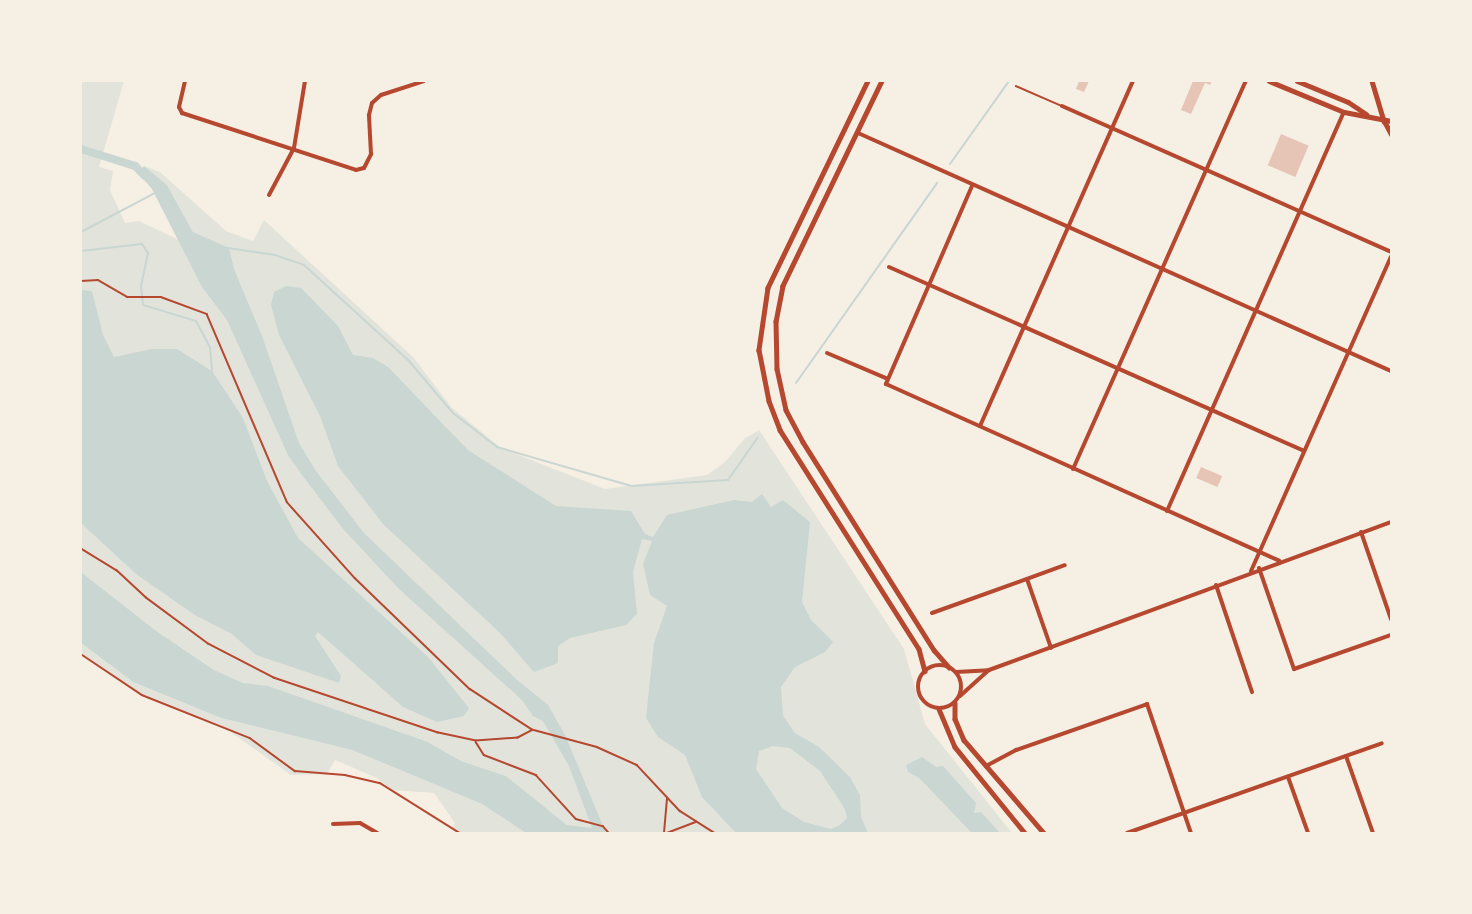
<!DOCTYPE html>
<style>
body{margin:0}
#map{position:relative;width:1472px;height:914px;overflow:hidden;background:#f6efe4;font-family:"DM Sans",sans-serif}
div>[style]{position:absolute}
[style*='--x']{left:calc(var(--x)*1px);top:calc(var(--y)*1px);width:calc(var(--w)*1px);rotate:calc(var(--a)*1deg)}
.green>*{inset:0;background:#e2e4dc}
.water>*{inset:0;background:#c9d6d2}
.stream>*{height:2px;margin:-1px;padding:0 1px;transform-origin:1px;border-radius:1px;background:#c9d6d2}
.canal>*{height:8px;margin:-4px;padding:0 4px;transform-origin:4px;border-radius:4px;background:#c9d6d2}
.building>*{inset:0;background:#e6c5b7;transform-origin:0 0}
.path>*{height:1.5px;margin:-0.75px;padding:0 0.75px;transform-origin:0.75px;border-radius:0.75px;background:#b5482f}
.service>*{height:1.5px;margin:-0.75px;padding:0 0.75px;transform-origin:0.75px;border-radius:0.75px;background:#b5482f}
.minor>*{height:4px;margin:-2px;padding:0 2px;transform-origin:2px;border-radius:2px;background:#b5482f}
.tertiary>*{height:4.5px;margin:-2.25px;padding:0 2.25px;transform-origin:2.25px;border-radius:2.25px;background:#b5482f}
.tertiary>.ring{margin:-2.25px;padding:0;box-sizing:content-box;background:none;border:4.5px solid #b5482f;border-radius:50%}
.secondary>*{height:5px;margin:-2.5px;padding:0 2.5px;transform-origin:2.5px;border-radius:2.5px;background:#b5482f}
span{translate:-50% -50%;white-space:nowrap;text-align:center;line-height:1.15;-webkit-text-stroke:5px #f6efe4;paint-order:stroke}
.frame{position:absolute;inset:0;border:82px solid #f6efe4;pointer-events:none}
</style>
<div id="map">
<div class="green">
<div style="clip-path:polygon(81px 81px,124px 81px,99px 167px,113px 171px,110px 190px,125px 223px,139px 221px,181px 241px,190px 258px,212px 241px,193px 232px,167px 185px,144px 166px,160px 172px,226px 231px,253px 241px,264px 220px,414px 358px,451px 407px,501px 448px,605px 489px,707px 475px,725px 462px,745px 438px,759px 430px,904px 649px,925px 724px,1012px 833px,602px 833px,567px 825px,506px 776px,461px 761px,428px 742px,261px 685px,243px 684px,214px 670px,155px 630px,81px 572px)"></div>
<div style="clip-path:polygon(81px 643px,133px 682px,221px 718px,352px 750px,482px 804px,526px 833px,460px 833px,452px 827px,455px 823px,434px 793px,393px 790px,375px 777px,335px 760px,327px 774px,291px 775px,221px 725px,157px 702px,121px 682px,81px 654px)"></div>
</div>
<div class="water">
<div style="clip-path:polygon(144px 166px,167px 185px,193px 232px,229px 248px,234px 269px,262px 336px,299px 443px,316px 471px,364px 533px,517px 680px,548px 705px,565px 735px,606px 833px,526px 833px,482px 804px,352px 750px,221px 718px,133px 682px,81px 643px,81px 572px,155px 630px,214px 670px,243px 683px,268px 686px,428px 742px,461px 761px,506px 776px,567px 825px,592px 828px,569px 766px,543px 721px,533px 716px,522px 700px,399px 589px,344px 530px,302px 475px,288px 455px,227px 320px,202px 287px,152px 189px,138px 173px)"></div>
<div style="clip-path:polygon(evenodd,286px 286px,301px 288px,338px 326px,353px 355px,373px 358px,388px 367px,468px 450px,556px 506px,631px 511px,645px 534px,653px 537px,667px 515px,734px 500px,752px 502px,762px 494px,771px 507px,783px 500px,810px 522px,802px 602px,811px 620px,833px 642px,825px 652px,795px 667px,781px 687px,783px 716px,795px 733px,819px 747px,850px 777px,860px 795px,861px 817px,868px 833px,736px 833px,702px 797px,685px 755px,658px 737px,646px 718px,654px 643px,667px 606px,650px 595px,643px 564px,652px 541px,642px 539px,633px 572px,637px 614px,626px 625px,570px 638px,558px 646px,558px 663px,534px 672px,500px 633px,383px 524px,338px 466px,320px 416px,279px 335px,271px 305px,274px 292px,286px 286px,773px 746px,790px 748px,820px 771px,845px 809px,847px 818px,840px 825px,831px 829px,804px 822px,782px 808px,756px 769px,759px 751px,773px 746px)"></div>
<div style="clip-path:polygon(81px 290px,92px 291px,103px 335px,114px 357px,152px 349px,177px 349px,212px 371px,243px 418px,267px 481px,298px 538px,428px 657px,469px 708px,464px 716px,437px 722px,403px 707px,318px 632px,315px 636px,341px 676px,339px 683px,256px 655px,232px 634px,195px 615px,136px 574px,81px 523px)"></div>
<div style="clip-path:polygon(922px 757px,936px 767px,943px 766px,976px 803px,974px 813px,981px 812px,1000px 833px,972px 833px,919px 778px,908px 772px,906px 765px)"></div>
</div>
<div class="stream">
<div style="--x:950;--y:164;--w:102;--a:-54.6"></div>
<div style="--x:81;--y:232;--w:86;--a:-27.8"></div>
<div style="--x:228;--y:248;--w:48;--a:8.5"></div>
<div style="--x:275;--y:255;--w:31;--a:19"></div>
<div style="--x:304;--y:265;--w:142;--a:42.4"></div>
<div style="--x:409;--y:361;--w:68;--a:49.8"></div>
<div style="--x:453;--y:413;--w:56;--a:37.7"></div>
<div style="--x:497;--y:447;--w:140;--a:16.2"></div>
<div style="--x:631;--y:486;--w:97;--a:-3.5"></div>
<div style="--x:728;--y:480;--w:52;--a:-55.1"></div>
<div style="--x:81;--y:251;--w:61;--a:-6.5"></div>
<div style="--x:142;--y:244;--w:11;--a:56"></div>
<div style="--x:148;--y:253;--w:34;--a:102"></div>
<div style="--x:141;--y:286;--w:19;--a:84"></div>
<div style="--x:143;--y:305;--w:55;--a:16.8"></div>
<div style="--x:196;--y:321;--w:30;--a:62"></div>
<div style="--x:210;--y:347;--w:24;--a:85"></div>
<div style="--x:796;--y:383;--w:245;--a:-54.8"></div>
</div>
<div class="canal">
<div style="--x:81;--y:149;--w:57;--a:17.5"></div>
<div style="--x:135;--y:166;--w:14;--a:45"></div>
</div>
<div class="building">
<div style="clip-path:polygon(1079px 81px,1089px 81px,1084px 92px,1076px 89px)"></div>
<div style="clip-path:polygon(1193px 81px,1212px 81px,1210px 85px,1205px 83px,1191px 114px,1181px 110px)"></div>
<div style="left:1281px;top:134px;width:30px;height:34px;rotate:23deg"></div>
<div style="left:1201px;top:467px;width:23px;height:12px;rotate:23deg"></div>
</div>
<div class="path">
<div style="--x:81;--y:281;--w:17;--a:-3"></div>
<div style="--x:98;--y:280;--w:34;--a:30"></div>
<div style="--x:127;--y:297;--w:34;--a:0"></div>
<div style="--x:161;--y:297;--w:49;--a:20.3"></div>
<div style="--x:207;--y:314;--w:204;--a:66.9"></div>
<div style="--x:287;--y:502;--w:102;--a:48.2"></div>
<div style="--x:355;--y:578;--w:160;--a:44"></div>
<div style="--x:470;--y:689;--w:75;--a:33.1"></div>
<div style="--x:533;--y:730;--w:17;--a:152"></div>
<div style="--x:518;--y:738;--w:42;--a:175.9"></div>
<div style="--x:476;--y:741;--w:39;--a:-168"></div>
<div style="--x:438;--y:733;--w:173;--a:-161.5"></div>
<div style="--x:274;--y:678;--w:74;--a:-152.7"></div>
<div style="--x:208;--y:644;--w:77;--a:-143.4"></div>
<div style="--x:146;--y:598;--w:40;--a:-137"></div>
<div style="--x:117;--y:571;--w:42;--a:-148.6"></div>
<div style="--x:81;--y:654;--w:73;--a:33.9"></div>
<div style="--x:142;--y:695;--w:116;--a:21.7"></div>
<div style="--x:250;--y:738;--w:56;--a:36.3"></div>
<div style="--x:295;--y:771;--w:50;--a:4.6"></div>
<div style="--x:345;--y:775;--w:36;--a:13"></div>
<div style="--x:380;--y:783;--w:94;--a:32"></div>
<div style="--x:534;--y:730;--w:65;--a:15.1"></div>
<div style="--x:597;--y:747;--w:44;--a:24.2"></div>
<div style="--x:637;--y:765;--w:63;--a:46.9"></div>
<div style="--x:680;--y:811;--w:41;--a:32.2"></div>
<div style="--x:476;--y:742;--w:15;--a:58"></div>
<div style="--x:484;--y:755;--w:56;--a:21"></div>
<div style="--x:536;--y:775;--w:59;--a:47.7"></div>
<div style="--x:576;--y:819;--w:28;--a:15"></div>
<div style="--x:603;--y:826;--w:9;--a:49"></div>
<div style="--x:664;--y:833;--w:35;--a:-85"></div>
<div style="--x:667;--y:833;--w:31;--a:-21"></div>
</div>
<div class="service">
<div style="--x:1016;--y:86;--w:50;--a:23.5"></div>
</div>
<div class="minor">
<div style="--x:185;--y:81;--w:27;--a:103"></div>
<div style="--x:179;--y:107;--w:7;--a:63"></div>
<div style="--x:182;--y:113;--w:183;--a:18.1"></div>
<div style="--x:356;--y:170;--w:8;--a:-14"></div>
<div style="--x:364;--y:168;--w:16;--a:-63"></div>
<div style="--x:371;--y:154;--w:39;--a:-93"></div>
<div style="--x:369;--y:115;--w:12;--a:-76"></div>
<div style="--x:372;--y:103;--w:12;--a:-42"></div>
<div style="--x:381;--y:95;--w:45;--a:-18"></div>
<div style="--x:1062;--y:106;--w:360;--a:23.9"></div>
<div style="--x:858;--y:133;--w:584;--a:24.06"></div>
<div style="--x:972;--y:186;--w:216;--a:113.5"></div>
<div style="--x:886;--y:384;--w:431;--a:24.2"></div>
<div style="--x:269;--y:195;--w:53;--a:-62"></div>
<div style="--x:294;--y:148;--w:68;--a:-80.7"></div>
<div style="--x:889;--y:267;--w:454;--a:23.9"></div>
<div style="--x:827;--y:353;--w:66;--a:23.1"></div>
<div style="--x:980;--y:426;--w:377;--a:-66.1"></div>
<div style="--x:1073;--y:469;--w:425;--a:-66"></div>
<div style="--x:1167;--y:511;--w:436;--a:-66.1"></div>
<div style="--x:1361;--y:532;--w:92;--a:71"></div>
<div style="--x:1259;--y:568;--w:107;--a:70.9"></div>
<div style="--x:1294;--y:669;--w:103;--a:-19.3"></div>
<div style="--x:1251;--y:571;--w:344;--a:-66"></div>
<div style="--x:1027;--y:579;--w:73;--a:70.8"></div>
<div style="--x:1216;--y:585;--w:113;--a:71.4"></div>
<div style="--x:932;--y:613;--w:141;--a:-19.8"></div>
<div style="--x:956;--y:672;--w:33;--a:-3"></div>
<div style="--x:989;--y:670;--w:428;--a:-20.2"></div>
<div style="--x:960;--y:696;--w:38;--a:-42"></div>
<div style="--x:1346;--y:756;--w:82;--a:70.7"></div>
<div style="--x:986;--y:766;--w:34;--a:-28"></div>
<div style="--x:1016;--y:750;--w:139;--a:-19.3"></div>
<div style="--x:1147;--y:704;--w:136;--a:71.2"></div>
<div style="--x:1288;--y:777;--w:59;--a:70.3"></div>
<div style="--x:333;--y:824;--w:27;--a:-2"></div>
<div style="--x:360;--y:823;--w:20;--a:30"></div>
<div style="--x:1127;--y:833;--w:270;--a:-19.4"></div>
</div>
<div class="tertiary">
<div style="--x:868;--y:81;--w:230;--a:115.8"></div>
<div style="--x:768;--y:288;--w:63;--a:98.3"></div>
<div style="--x:759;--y:350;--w:52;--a:78.9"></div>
<div style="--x:769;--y:401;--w:31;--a:69"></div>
<div style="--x:780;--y:430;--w:259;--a:57.6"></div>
<div style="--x:919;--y:649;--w:23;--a:75"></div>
<div style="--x:882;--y:81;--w:228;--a:115.8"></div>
<div style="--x:783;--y:286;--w:36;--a:101"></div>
<div style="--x:776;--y:321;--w:48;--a:88.8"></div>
<div style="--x:777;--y:369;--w:42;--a:77.6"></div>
<div style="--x:786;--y:410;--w:36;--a:62"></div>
<div style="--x:803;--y:442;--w:246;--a:57.8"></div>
<div style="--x:934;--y:650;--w:23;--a:49"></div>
<div style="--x:1372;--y:81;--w:42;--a:73.3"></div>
<div class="ring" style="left:918px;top:665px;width:39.5px;height:39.5px"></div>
<div style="--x:955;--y:703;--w:16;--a:90"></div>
<div style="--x:955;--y:719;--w:23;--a:67"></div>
<div style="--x:964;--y:740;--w:123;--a:49.3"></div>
<div style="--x:939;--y:709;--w:41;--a:67.2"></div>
<div style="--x:955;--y:747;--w:111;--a:50.9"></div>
</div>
<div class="secondary">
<div style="--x:1269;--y:81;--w:81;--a:22.5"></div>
<div style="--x:1344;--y:112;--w:48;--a:10.8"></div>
<div style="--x:1297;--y:81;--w:55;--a:22.4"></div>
<div style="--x:1348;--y:102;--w:22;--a:34"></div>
<div style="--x:1384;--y:121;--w:15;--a:62"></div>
</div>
<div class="frame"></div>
</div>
